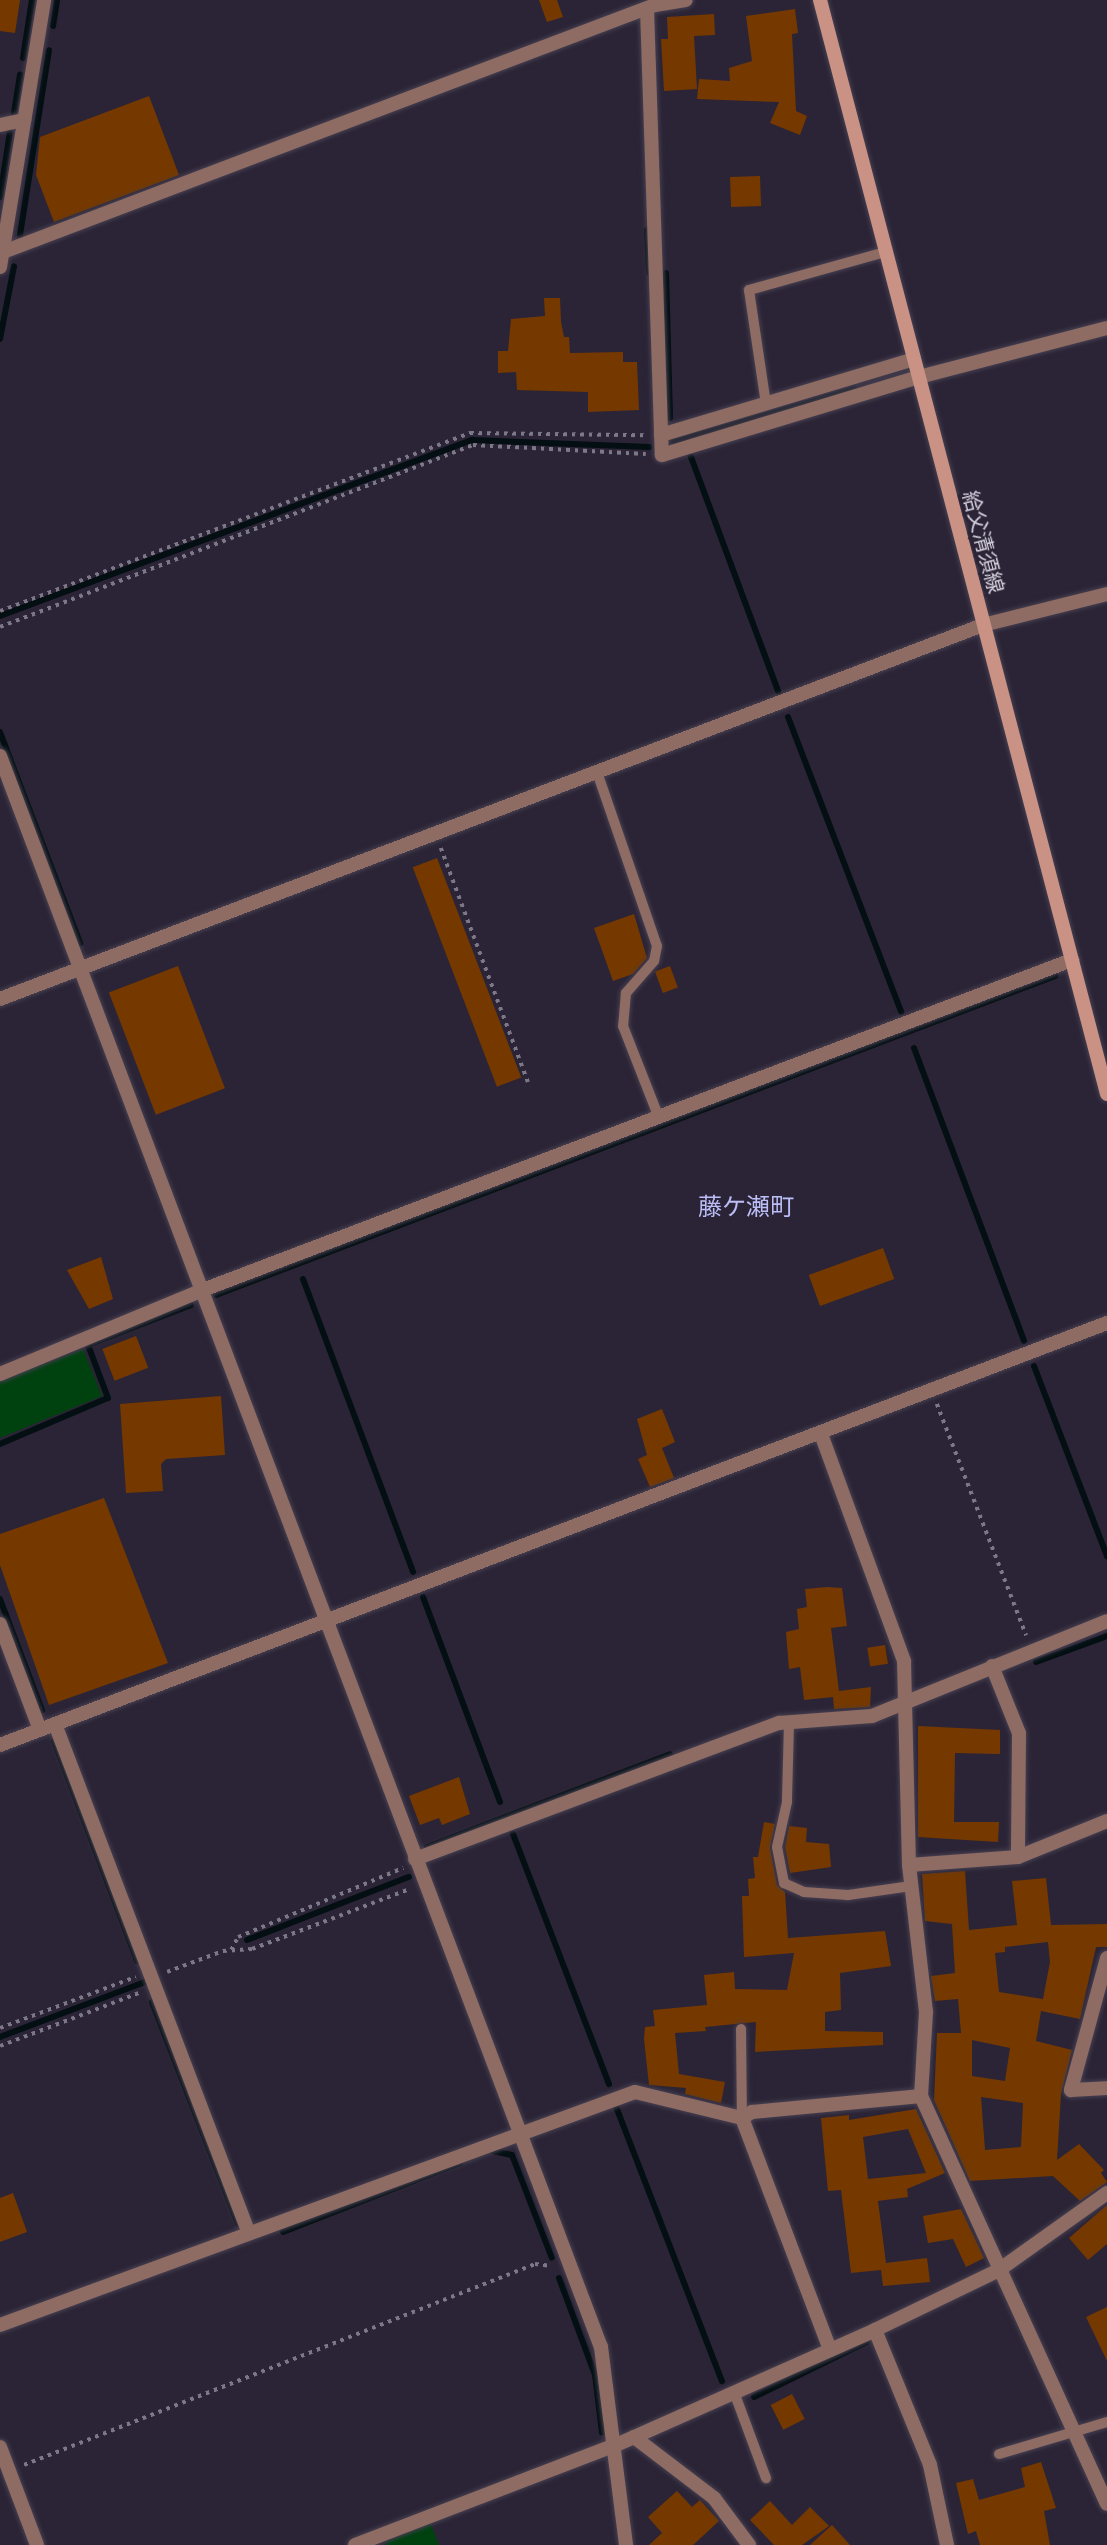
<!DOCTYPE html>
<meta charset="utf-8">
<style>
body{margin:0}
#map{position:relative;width:1107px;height:2545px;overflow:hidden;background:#2b2436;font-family:Signika,"Noto Sans JP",sans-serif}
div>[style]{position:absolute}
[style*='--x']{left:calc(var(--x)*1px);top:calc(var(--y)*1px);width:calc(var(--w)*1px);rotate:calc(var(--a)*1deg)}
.green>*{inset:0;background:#004110}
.stream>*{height:6px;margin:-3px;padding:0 3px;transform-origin:3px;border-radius:3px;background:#030f12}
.building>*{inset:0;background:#753900;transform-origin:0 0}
.path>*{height:3.5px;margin-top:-1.75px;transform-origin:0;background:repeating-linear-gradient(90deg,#7d7887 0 3.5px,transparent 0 8.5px)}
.roads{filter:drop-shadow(0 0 2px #464051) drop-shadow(0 0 2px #464051)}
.service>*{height:10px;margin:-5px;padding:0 5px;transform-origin:5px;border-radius:5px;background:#8e6c63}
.minor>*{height:14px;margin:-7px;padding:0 7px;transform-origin:7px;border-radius:7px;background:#8e6c63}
.tertiary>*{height:14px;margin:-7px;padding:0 7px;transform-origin:7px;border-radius:7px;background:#8e6c63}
.secondary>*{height:14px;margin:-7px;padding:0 7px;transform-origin:7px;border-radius:7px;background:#c99284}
span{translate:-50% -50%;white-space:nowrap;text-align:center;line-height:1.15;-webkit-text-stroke:7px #2b2436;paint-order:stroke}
.street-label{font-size:21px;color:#d6d2df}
.quarter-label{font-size:24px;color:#bbbdf6}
</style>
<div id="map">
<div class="green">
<div style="clip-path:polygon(83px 1349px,102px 1396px,0 1438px,0 1381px)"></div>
<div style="clip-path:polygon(431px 2524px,439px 2545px,386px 2545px,387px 2541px)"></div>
</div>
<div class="stream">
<div style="--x:53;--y:26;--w:26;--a:-81"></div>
<div style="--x:23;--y:58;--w:59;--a:-81.2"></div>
<div style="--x:14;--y:113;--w:39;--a:-81"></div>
<div style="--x:0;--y:197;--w:66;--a:-81.3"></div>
<div style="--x:647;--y:230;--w:43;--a:87.3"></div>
<div style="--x:20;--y:235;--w:187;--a:-81.1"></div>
<div style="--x:666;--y:273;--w:145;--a:88.4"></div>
<div style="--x:0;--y:339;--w:74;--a:-79.1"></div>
<div style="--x:671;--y:443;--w:191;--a:-16.4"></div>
<div style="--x:691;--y:457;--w:250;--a:69.6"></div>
<div style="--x:0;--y:616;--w:504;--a:-20.45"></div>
<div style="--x:472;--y:440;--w:177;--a:2.3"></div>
<div style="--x:788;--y:717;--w:316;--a:69"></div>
<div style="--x:0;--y:732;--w:226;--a:69.2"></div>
<div style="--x:914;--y:1048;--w:313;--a:69.4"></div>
<div style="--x:303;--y:1279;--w:313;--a:69.4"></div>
<div style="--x:216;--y:1295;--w:898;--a:-20.82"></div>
<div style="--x:1034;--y:1366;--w:204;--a:69"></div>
<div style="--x:0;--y:1444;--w:117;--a:-23.1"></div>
<div style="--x:108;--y:1398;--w:57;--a:-110.7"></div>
<div style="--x:88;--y:1345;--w:110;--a:-21.2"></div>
<div style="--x:423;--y:1597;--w:219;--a:69.4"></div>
<div style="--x:0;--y:1599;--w:119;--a:69.3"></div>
<div style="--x:1036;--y:1662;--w:76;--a:-20.1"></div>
<div style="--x:54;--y:1741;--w:235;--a:69.3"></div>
<div style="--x:513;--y:1834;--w:268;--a:69"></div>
<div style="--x:427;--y:1847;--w:260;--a:-20.9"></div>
<div style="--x:247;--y:1940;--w:174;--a:-21.3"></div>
<div style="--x:152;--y:2002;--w:238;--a:68.8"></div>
<div style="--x:0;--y:2037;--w:155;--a:-20.8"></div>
<div style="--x:615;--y:2104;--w:297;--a:68.9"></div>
<div style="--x:493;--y:2151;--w:19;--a:12"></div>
<div style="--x:512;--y:2155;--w:110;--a:68.8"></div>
<div style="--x:283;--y:2232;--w:190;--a:-21.3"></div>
<div style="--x:559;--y:2278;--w:103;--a:69.6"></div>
<div style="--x:595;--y:2375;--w:58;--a:83.1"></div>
<div style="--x:754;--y:2397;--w:126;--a:-26"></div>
</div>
<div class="building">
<div style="clip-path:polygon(0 0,20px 0,15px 33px,0 31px)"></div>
<div style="clip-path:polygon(539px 0,557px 0,563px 17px,547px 22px)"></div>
<div style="clip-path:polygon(795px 9px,798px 33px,792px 34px,796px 111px,807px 116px,800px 135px,770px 123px,779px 102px,697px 99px,699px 79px,730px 81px,729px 68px,752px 61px,746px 16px)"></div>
<div style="clip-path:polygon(714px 14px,715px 35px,694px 36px,697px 89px,664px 91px,661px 39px,668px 39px,667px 17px)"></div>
<div style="clip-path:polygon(149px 96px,179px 175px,54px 222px,36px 175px,40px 137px)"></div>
<div style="left:760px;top:176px;width:30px;height:30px;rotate:88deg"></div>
<div style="clip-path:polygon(544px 298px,560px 298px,561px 322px,564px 337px,569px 337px,570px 353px,623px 352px,623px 362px,637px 362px,639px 410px,588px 412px,588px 392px,517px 390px,516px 372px,498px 373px,498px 351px,508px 351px,511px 319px,545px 316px)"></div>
<div style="left:437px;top:858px;width:235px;height:26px;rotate:69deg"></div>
<div style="clip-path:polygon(634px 914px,647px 958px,633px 974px,613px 981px,594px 928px)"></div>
<div style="left:178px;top:966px;width:131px;height:74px;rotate:69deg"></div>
<div style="left:670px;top:966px;width:23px;height:16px;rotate:70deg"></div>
<div style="left:883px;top:1248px;width:33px;height:79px;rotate:70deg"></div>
<div style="clip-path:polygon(101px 1257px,113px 1299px,89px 1309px,67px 1270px)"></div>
<div style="left:136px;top:1336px;width:34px;height:36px;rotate:69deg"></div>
<div style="clip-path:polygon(221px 1396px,225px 1455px,166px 1459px,161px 1464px,163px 1491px,126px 1493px,120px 1404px)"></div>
<div style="clip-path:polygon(662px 1409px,675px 1442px,662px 1448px,674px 1478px,650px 1487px,638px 1459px,647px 1455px,637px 1419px)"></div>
<div style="clip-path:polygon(104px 1498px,168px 1663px,49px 1705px,0 1565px,0 1534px)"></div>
<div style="clip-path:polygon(827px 1587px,842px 1588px,847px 1626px,831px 1628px,839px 1691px,871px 1687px,870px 1707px,834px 1709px,833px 1697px,804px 1700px,800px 1667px,789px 1669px,786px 1632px,799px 1629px,797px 1609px,807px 1607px,805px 1589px)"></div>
<div style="left:885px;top:1645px;width:19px;height:18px;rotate:81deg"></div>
<div style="clip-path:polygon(918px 1726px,1000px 1730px,1000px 1754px,955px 1753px,954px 1822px,999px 1822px,998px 1842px,918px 1837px)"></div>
<div style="clip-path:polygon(459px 1777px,470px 1814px,442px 1825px,439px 1818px,420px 1825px,409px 1796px)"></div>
<div style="clip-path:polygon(764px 1822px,775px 1824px,770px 1848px,777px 1885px,785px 1892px,788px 1938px,885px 1931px,891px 1966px,840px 1973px,841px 2010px,825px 2012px,825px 2031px,883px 2032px,883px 2045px,755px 2052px,756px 2022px,705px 2027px,706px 2031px,675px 2033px,679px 2074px,725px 2082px,721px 2103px,685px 2094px,686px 2088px,649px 2085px,644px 2039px,645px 2027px,655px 2026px,653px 2010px,707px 2005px,704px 1975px,734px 1972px,735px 1989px,787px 1990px,794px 1953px,744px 1957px,742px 1896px,749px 1896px,748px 1879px,755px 1878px,753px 1857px,758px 1857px)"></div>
<div style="clip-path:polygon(789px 1826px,807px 1828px,806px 1842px,829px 1844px,831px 1867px,790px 1873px,785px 1847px)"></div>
<div style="clip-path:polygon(evenodd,965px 1871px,969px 1930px,1017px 1925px,1012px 1881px,1046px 1878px,1051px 1925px,1107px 1924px,1107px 1947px,1096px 1947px,1080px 2019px,1041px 2011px,1036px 2041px,1072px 2050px,1061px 2094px,1057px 2160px,1079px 2144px,1104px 2170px,1101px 2173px,1107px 2182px,1080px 2201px,1053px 2176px,970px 2181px,934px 2100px,937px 2033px,961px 2033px,958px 1999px,935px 2001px,931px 1976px,955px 1973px,952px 1924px,925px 1921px,922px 1874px,965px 1871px,1048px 1942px,1050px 1962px,1043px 1999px,999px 1992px,995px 1953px,1005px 1952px,1005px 1947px,1048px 1942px,965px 1871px,972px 2040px,1010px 2048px,1005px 2081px,972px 2076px,972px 2040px,965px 1871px,981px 2097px,1023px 2103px,1021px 2147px,985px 2150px,981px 2097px)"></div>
<div style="clip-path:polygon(evenodd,916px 2109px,945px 2173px,907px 2189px,908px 2197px,878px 2201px,886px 2263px,927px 2258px,930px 2282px,883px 2286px,881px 2270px,851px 2273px,841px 2190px,828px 2191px,821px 2118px,849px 2115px,849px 2120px,916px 2109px,908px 2129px,926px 2173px,868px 2179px,863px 2137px,908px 2129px)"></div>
<div style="clip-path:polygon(13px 2193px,27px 2232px,0 2242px,0 2198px)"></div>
<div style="clip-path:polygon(1107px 2205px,1107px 2244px,1088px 2260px,1069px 2238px)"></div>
<div style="clip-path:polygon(961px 2209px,984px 2258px,966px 2267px,953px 2239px,928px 2243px,923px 2216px)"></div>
<div style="clip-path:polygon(1107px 2307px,1107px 2361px,1086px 2317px)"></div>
<div style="left:792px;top:2394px;width:28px;height:24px;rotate:63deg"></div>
<div style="clip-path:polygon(1041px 2462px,1056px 2508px,1044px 2511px,1050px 2545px,980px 2545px,976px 2531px,968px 2534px,956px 2483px,973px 2479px,979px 2500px,1025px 2487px,1021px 2468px)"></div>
<div style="clip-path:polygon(677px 2491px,692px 2507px,700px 2500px,719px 2521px,693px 2545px,649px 2545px,662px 2533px,648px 2517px)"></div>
<div style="clip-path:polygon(770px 2501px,792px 2525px,810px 2507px,829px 2526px,802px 2545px,774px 2545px,750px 2520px)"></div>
<div style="clip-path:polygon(832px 2525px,850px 2545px,810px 2545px)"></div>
</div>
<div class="path">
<div style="--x:0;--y:611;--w:503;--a:-20.74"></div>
<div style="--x:470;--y:433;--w:175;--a:0.7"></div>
<div style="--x:0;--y:627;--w:507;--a:-21.05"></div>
<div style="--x:473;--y:445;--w:173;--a:3"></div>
<div style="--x:441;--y:848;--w:250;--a:69.6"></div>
<div style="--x:937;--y:1404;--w:248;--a:68.9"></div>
<div style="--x:231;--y:1950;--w:15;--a:-62"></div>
<div style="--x:238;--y:1937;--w:179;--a:-22.7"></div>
<div style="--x:167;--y:1972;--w:60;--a:-20.6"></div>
<div style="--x:223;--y:1951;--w:29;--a:-4"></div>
<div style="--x:252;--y:1949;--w:169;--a:-20.8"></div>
<div style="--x:0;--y:2028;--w:145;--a:-20.6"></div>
<div style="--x:0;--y:2046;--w:149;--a:-20.9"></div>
<div style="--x:24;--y:2465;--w:549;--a:-21.47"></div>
<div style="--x:535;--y:2264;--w:17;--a:7"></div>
</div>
<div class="roads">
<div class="service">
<div style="--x:766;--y:404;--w:115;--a:-98.5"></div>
<div style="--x:749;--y:290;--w:141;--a:-15.6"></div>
<div style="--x:597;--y:772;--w:184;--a:71"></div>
<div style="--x:657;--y:946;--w:15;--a:101"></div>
<div style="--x:654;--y:961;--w:43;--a:131.2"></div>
<div style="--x:626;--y:993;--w:33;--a:95"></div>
<div style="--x:623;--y:1026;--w:99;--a:68.6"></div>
<div style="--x:789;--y:1723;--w:79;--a:91.5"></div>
<div style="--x:787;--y:1802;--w:46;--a:102.5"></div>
<div style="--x:777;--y:1847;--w:37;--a:79"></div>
<div style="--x:784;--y:1883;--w:22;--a:24"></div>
<div style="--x:804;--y:1892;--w:44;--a:3.9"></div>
<div style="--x:848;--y:1895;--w:64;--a:-8.1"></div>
<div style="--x:741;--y:2029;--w:89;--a:89.4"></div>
<div style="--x:734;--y:2392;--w:92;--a:69.6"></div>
<div style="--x:999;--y:2454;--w:113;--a:-16.5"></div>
</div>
<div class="minor">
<div style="--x:647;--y:9;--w:446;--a:88.1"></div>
<div style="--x:662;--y:455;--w:269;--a:-16.9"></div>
<div style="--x:919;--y:377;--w:194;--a:-14.6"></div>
<div style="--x:0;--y:125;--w:25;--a:-12"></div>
<div style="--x:3;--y:252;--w:697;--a:-20.75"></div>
<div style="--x:655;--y:5;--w:31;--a:-9"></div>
<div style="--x:0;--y:267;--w:271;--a:-80.6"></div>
<div style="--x:661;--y:435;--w:264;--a:-16.7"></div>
<div style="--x:0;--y:756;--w:1701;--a:69.31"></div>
<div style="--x:601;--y:2347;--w:200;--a:82.8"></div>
<div style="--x:0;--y:1374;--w:217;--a:-22.5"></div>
<div style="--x:200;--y:1291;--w:933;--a:-20.79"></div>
<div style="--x:821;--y:1434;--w:242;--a:69.9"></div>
<div style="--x:904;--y:1661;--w:204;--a:88.6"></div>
<div style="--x:909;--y:1865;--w:148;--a:83.4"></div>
<div style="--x:926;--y:2012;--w:84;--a:93.4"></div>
<div style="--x:921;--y:2096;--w:448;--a:65.5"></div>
<div style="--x:0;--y:1624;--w:113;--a:69.3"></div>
<div style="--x:992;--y:1666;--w:72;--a:68.1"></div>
<div style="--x:1019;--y:1733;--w:124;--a:90.5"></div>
<div style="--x:55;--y:1724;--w:542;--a:69.16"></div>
<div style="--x:0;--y:1745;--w:1185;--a:-20.87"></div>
<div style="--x:415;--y:1859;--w:389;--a:-20.5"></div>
<div style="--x:779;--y:1723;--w:93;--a:-4.3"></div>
<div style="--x:872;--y:1716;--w:253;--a:-22"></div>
<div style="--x:909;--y:1865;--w:109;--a:-4.2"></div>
<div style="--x:1018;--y:1857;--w:96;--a:-22"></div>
<div style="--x:1107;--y:1958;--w:137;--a:105.3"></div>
<div style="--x:1071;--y:2090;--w:36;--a:-3"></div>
<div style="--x:742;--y:2118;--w:248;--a:69.2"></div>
<div style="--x:0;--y:2325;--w:676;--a:-20.15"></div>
<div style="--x:635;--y:2092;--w:110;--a:13.7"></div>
<div style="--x:742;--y:2118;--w:12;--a:-31"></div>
<div style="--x:752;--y:2112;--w:170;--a:-5.4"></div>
<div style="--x:875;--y:2330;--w:146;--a:67.8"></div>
<div style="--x:930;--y:2465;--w:82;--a:78"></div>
<div style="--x:634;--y:2437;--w:101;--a:37.3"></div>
<div style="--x:714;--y:2498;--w:59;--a:53.3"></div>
<div style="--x:0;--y:2447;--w:105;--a:69.3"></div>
<div style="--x:355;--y:2545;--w:280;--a:-21"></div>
<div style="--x:616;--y:2445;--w:283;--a:-23.9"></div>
<div style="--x:875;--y:2330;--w:138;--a:-25.8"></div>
<div style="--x:999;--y:2270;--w:133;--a:-35.5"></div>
</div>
<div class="tertiary">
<div style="--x:0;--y:999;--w:1052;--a:-20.83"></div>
<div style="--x:983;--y:625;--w:128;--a:-14"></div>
</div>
<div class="secondary">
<div style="--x:820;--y:0;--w:1131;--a:75.3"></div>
</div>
</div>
<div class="street-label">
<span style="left:983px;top:542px;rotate:75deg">給父清須線</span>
</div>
<div class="quarter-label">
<span style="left:746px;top:1208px">藤ケ瀬町</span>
</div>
</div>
